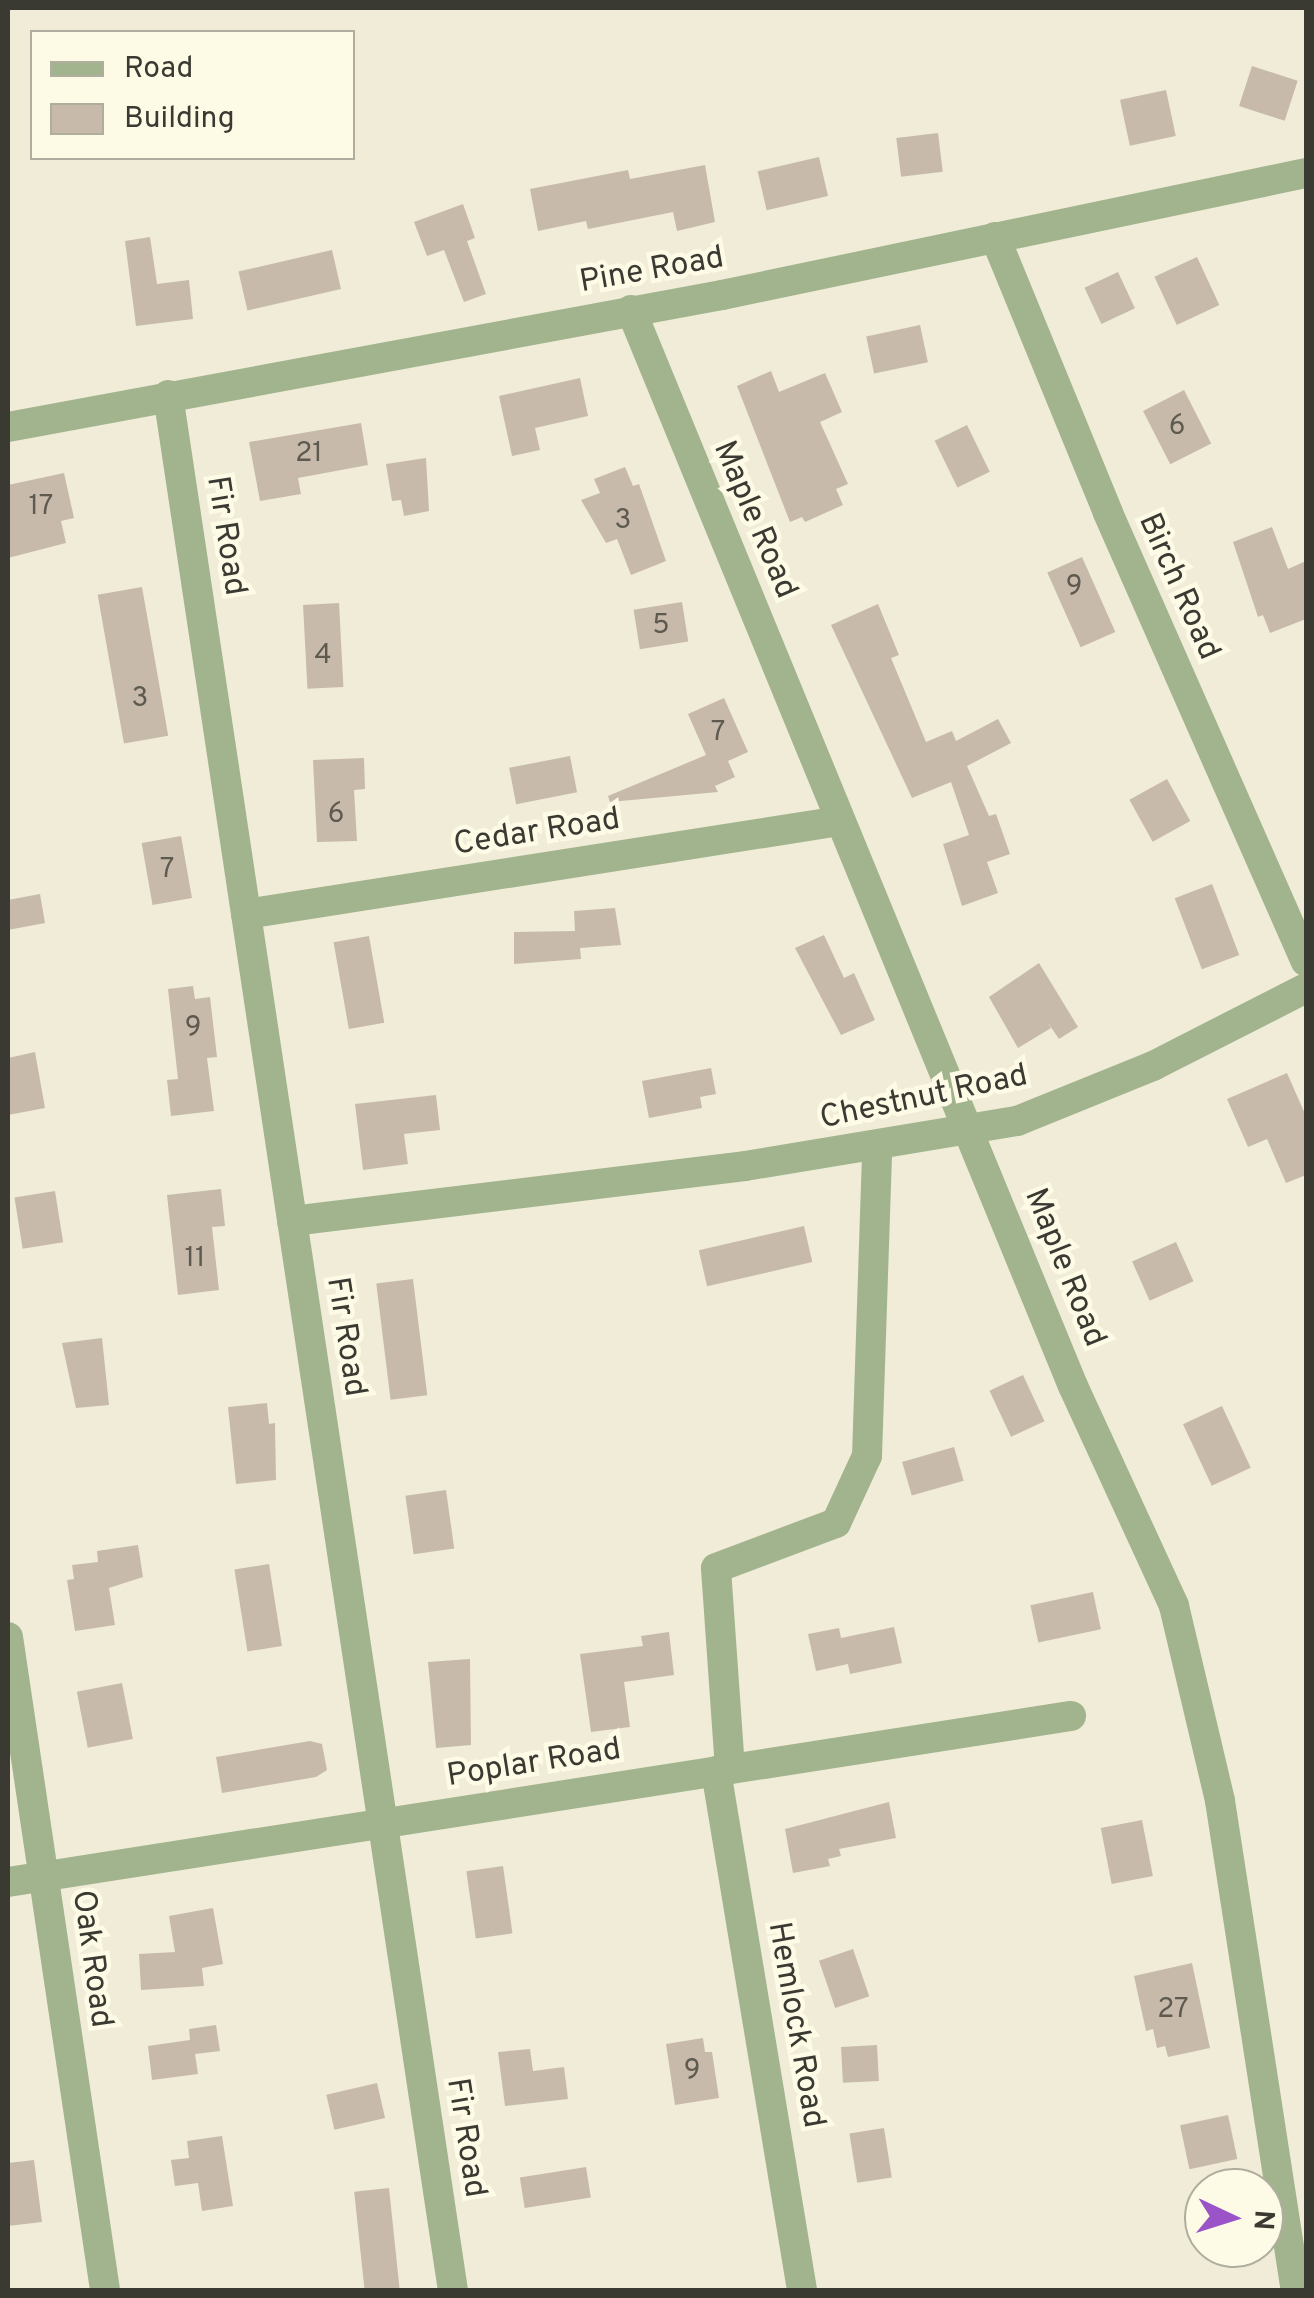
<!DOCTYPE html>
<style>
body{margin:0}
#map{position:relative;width:1314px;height:2298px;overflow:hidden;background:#f0ecd8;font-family:Overpass,sans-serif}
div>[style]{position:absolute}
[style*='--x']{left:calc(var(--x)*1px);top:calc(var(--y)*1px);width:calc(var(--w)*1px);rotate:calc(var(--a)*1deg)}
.building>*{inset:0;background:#c8baab;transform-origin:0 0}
.minor>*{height:30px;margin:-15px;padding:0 15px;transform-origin:15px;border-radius:15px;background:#a2b48d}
span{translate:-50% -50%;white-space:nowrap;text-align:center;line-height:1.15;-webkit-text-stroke:9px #fdfae6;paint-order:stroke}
.number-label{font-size:28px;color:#5e5a50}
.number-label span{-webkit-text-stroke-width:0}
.street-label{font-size:32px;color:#3b3a32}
.frame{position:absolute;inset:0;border:10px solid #3b3a32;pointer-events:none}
.legend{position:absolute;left:30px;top:30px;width:325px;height:130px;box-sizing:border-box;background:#fdfae6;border:2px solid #afad9e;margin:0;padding:12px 18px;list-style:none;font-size:30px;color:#3b3a32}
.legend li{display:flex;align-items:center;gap:20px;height:50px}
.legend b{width:50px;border:2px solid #afad9e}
.north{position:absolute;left:1184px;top:2168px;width:100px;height:100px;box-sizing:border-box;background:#fdfae6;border:2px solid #afad9e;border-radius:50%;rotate:94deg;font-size:28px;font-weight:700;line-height:40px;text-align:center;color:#3b3a32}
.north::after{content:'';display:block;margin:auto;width:35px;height:45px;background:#9a54c8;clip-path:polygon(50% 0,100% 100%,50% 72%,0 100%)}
</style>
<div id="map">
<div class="building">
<div style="left:1252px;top:66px;width:48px;height:42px;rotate:18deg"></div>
<div style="left:1166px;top:90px;width:47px;height:47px;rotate:78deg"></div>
<div style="left:938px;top:133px;width:39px;height:42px;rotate:83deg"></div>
<div style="left:819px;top:157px;width:40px;height:63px;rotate:77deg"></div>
<div style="clip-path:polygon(705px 165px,715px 222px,677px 231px,673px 212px,588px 229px,586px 221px,538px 231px,530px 189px,628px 170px,630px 179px)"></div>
<div style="clip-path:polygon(463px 204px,475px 238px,467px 241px,486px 294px,464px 302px,444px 250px,427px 256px,414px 222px)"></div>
<div style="clip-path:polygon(150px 237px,157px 284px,189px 280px,193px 319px,136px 326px,125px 241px)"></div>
<div style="left:332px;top:250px;width:40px;height:96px;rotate:77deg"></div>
<div style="left:1197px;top:257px;width:53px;height:47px;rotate:65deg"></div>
<div style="left:1118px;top:272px;width:40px;height:37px;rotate:65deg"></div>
<div style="left:920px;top:325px;width:38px;height:55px;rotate:78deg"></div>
<div style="clip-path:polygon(771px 371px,779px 392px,825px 373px,842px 412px,820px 422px,848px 484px,836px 489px,843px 505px,805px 522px,802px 517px,790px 522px,737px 386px)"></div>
<div style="clip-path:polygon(580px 378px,588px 416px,535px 428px,540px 450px,512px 456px,499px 396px)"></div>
<div style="left:1184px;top:390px;width:60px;height:46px;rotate:63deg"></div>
<div style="clip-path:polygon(361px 423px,368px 465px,298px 478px,301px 494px,260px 501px,249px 442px)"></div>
<div style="left:967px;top:425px;width:52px;height:36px;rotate:64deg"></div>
<div style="clip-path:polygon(426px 458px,429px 511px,404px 516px,401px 500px,392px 501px,386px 464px)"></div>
<div style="clip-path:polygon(625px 467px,633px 486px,639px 484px,666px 561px,631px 575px,617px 539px,606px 543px,581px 500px,600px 493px,594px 479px)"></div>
<div style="clip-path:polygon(64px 473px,74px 518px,61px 521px,66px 543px,8px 558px,8px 485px)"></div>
<div style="clip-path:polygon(1272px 527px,1288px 569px,1306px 561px,1306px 619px,1270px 633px,1263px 615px,1258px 617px,1233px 542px)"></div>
<div style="left:1082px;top:557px;width:82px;height:38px;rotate:66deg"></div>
<div style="left:142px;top:587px;width:151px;height:45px;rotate:80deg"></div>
<div style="left:682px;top:602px;width:40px;height:49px;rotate:81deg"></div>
<div style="left:339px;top:603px;width:84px;height:36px;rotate:87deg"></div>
<div style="clip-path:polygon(878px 604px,899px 655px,891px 658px,926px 742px,952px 731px,956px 741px,998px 719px,1011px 743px,967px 766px,989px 816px,996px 814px,1010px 854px,987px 862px,998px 893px,962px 906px,943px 844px,969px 835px,951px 782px,912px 798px,831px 625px)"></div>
<div style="clip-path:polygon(724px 698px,748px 752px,728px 761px,735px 777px,715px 786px,718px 792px,610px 802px,608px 796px,706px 755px,688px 714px)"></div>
<div style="left:570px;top:756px;width:37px;height:62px;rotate:79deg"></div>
<div style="clip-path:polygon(364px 758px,365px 789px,354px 790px,357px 841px,317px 842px,313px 760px)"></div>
<div style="left:1167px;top:779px;width:48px;height:43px;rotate:61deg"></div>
<div style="left:181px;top:836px;width:63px;height:40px;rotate:80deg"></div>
<div style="left:1212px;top:884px;width:76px;height:40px;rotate:69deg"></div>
<div style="clip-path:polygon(40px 894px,45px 923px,8px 930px,8px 900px)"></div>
<div style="clip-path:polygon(615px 908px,621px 945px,580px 948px,581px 959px,514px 964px,514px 932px,575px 931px,574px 911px)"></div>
<div style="clip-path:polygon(824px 935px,844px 978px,854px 973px,875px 1020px,841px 1035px,795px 948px)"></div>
<div style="left:369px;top:936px;width:88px;height:36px;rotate:80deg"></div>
<div style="clip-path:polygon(1039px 963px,1078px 1027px,1059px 1039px,1046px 1020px,1051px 1028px,1018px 1048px,989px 997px)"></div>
<div style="clip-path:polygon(193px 986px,195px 999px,210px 997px,217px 1057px,207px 1058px,214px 1111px,171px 1116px,167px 1080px,178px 1079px,168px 989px)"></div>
<div style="clip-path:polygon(35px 1052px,45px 1108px,8px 1115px,8px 1058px)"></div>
<div style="clip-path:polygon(711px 1068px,716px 1094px,700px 1097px,702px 1108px,649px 1118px,642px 1081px)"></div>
<div style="clip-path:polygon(1287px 1073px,1306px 1116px,1306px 1175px,1286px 1183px,1267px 1139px,1248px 1147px,1227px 1099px)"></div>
<div style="clip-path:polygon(436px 1095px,440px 1130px,404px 1134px,408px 1164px,363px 1170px,355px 1104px)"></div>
<div style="clip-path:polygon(221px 1189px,225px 1226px,212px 1227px,219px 1290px,178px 1295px,167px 1195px)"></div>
<div style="left:55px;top:1191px;width:52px;height:41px;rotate:81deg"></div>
<div style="left:804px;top:1226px;width:37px;height:108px;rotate:77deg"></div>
<div style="left:1176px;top:1242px;width:43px;height:48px;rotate:66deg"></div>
<div style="left:413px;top:1279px;width:117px;height:37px;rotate:83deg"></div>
<div style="clip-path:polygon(102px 1338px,109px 1405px,76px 1408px,62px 1343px)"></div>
<div style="left:1023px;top:1375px;width:51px;height:37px;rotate:65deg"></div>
<div style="clip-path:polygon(267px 1403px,269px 1424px,275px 1423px,276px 1480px,236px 1484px,228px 1407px)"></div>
<div style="left:1222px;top:1406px;width:68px;height:43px;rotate:65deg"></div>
<div style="left:954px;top:1447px;width:35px;height:54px;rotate:74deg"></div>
<div style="left:446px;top:1490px;width:59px;height:41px;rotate:82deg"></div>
<div style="clip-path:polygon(138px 1545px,143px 1577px,109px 1588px,115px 1625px,75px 1631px,67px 1580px,74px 1579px,72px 1565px,98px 1562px,97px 1551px)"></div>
<div style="left:269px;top:1564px;width:83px;height:35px;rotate:81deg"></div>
<div style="left:1093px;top:1592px;width:38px;height:64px;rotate:78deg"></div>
<div style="clip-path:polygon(894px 1627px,902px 1663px,850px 1674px,848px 1664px,816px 1671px,808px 1634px,839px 1628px,841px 1638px)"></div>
<div style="clip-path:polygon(669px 1632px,674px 1675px,624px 1682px,630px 1727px,591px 1732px,580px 1654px,643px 1646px,641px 1636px)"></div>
<div style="clip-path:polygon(470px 1659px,471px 1745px,436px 1748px,428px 1662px)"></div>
<div style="left:122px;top:1683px;width:57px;height:46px;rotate:79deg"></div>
<div style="clip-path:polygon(310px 1741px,322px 1744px,327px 1770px,316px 1777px,222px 1793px,216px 1757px)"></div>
<div style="clip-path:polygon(889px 1802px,896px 1838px,839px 1849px,841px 1856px,828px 1859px,830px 1866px,793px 1873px,785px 1829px)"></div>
<div style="left:1142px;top:1820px;width:57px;height:42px;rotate:79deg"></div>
<div style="left:503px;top:1866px;width:68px;height:37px;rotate:82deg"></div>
<div style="clip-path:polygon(213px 1908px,223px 1964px,202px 1968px,204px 1986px,141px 1990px,139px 1954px,175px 1952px,169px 1916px)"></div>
<div style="left:853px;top:1949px;width:50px;height:36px;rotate:71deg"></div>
<div style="clip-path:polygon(1192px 1963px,1210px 2048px,1168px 2057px,1165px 2046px,1157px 2048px,1153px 2029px,1146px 2031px,1134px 1976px)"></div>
<div style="clip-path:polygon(216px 2025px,220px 2051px,195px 2054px,198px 2074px,152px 2080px,148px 2046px,190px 2040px,189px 2029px)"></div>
<div style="clip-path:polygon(703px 2038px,705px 2052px,712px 2052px,719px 2098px,675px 2105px,666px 2044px)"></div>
<div style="left:877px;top:2045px;width:36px;height:36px;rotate:87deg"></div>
<div style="clip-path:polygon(530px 2049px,533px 2071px,564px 2067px,568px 2099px,505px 2106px,498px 2052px)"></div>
<div style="left:377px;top:2083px;width:36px;height:52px;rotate:77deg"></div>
<div style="left:1228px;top:2115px;width:45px;height:49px;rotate:78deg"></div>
<div style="left:884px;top:2128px;width:50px;height:35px;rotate:81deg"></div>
<div style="clip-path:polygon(222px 2136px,233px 2206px,202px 2211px,198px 2183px,175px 2186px,171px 2160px,189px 2158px,187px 2141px)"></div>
<div style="clip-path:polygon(34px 2160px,42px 2222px,8px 2226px,8px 2163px)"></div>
<div style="left:586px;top:2167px;width:31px;height:67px;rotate:81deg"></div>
<div style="left:389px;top:2188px;width:102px;height:35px;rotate:84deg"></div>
</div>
<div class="minor">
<div style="--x:995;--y:237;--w:298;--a:67.7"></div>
<div style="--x:1108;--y:513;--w:490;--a:66.2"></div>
<div style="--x:631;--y:310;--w:1163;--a:67.67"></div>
<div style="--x:1073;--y:1386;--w:242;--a:65.3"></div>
<div style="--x:1174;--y:1606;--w:200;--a:76.7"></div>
<div style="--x:1220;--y:1801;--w:495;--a:81.2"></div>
<div style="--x:168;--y:395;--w:1916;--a:81.45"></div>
<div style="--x:8;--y:427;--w:726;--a:-10.47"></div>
<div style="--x:722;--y:295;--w:597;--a:-11.8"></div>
<div style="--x:246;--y:914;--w:601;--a:-8.9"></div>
<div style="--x:292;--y:1221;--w:456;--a:-6.9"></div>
<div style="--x:745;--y:1166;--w:276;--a:-9.4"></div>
<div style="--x:1017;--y:1121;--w:147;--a:-22"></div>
<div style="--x:1153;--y:1066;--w:172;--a:-27"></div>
<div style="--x:8;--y:1637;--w:660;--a:81.55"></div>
<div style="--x:730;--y:1769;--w:201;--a:-94"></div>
<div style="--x:716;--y:1568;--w:128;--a:-20.6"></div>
<div style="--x:836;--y:1523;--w:74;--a:-65.2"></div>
<div style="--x:867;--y:1456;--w:309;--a:-88.1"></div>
<div style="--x:716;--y:1771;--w:526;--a:80.59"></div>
<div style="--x:8;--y:1882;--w:1076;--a:-8.88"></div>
</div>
<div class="number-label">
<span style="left:1177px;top:427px">6</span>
<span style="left:309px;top:454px">21</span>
<span style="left:41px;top:507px">17</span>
<span style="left:623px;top:521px">3</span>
<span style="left:1074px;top:587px">9</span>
<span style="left:661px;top:626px">5</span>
<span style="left:323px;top:656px">4</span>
<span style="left:140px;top:699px">3</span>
<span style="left:718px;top:733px">7</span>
<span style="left:336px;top:815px">6</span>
<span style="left:167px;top:870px">7</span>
<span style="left:193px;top:1028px">9</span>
<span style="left:195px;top:1259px">11</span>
<span style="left:1173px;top:2010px">27</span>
<span style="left:692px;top:2071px">9</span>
</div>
<div class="street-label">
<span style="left:652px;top:271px;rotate:-10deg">Pine Road</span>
<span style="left:754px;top:520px;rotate:67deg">Maple Road</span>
<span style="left:225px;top:536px;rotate:81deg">Fir Road</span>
<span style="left:1178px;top:587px;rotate:66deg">Birch Road</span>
<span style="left:537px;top:833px;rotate:-9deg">Cedar Road</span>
<span style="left:924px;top:1098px;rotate:-12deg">Chestnut Road</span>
<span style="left:1064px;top:1268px;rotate:68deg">Maple Road</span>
<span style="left:345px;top:1337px;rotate:81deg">Fir Road</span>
<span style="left:534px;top:1764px;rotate:-9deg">Poplar Road</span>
<span style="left:91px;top:1959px;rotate:82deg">Oak Road</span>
<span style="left:795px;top:2025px;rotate:80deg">Hemlock Road</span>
<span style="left:465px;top:2138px;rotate:81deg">Fir Road</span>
</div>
<div class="frame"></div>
<ul class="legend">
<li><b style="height:12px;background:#a2b48d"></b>Road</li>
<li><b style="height:28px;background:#c8baab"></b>Building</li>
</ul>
<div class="north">N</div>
</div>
